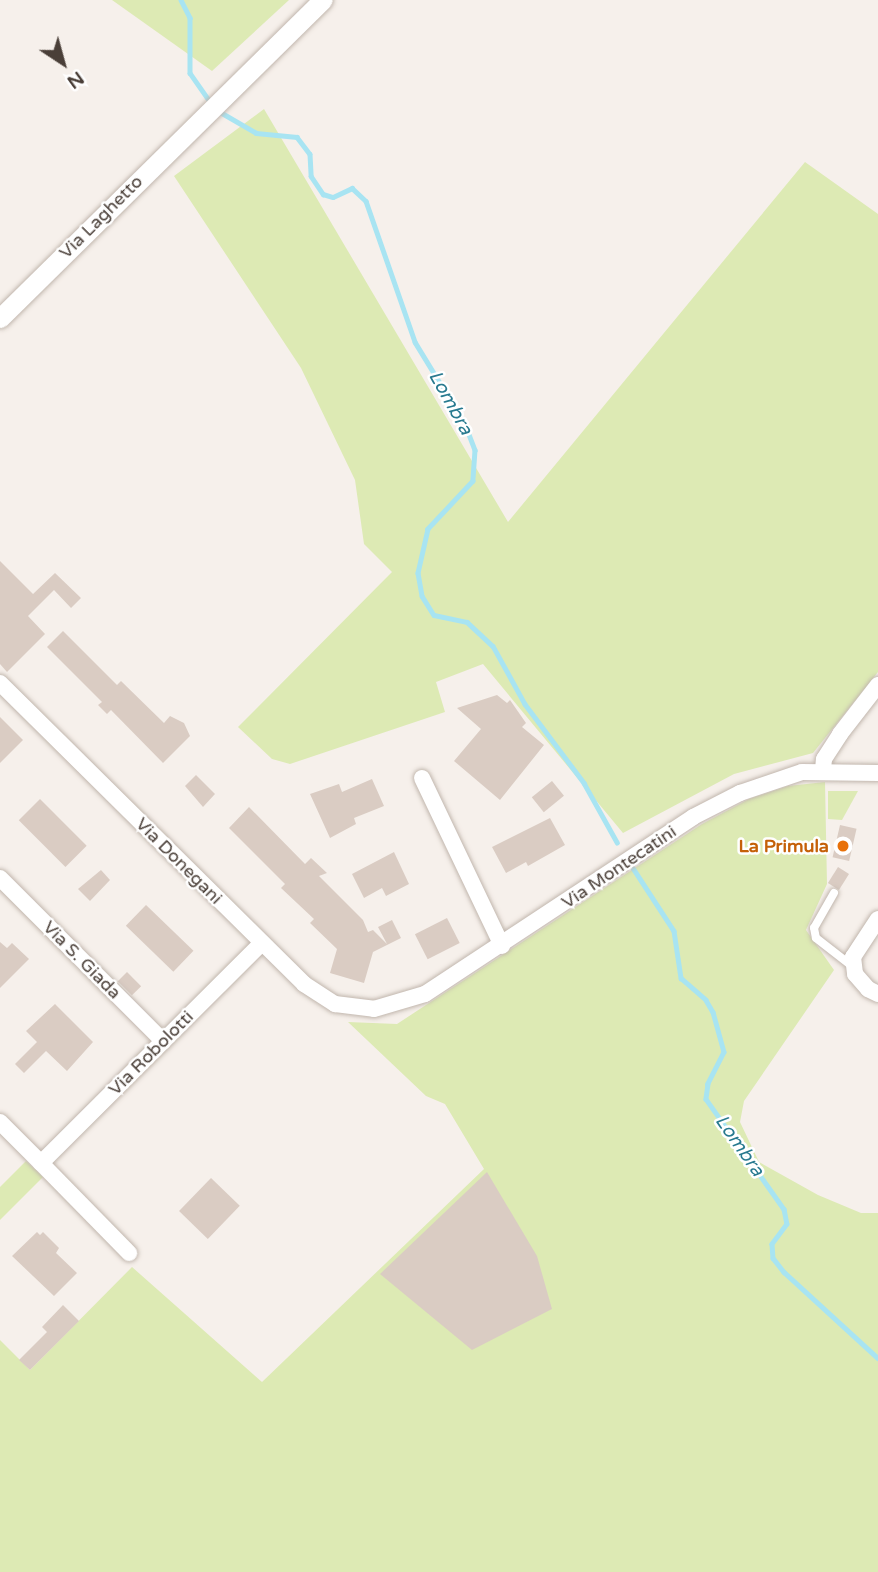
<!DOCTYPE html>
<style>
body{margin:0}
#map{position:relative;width:878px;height:1572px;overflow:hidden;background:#f6f0eb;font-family:"Varela Round",sans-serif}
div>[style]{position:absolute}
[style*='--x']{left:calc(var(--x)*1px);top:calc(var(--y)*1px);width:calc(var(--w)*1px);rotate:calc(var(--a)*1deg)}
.green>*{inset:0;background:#ddeab4}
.stream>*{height:4.5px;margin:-2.25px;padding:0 2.25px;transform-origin:2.25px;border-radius:2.25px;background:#a8e4f2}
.building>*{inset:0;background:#daccc3;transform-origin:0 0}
.roads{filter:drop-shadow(0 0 2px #c1b6ad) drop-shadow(0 0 2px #c1b6ad)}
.service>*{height:8px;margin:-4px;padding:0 4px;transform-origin:4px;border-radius:4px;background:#fff}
.minor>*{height:16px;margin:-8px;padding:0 8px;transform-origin:8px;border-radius:8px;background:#fff}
.tertiary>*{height:19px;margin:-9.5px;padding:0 9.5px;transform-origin:9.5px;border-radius:9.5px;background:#fff}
.dots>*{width:19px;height:19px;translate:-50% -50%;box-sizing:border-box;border:4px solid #fff;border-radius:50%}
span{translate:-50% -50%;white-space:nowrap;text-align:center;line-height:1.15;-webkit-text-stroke:5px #fff;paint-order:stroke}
.street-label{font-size:18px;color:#4a3f38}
.food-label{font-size:18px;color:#c56008;font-weight:700}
.right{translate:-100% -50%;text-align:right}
.water-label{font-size:19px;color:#287a8f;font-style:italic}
.north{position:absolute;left:28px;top:28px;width:70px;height:70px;-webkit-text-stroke:5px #fff;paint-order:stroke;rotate:144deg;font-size:19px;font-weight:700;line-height:28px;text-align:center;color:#4a3f38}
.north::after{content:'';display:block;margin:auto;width:24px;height:32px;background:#4a3f38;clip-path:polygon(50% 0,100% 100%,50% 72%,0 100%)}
</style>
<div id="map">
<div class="green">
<div style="clip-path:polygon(112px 0,289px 0,212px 71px)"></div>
<div style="clip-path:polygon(264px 109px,508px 522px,805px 162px,878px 214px,878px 672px,813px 753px,734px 774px,623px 833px,483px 664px,436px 682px,445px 712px,290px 764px,272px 759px,238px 727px,392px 572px,364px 544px,355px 480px,301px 368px,174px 176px)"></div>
<div style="clip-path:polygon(825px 782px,827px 884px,806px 930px,834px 970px,744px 1101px,740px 1122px,759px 1162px,818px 1195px,861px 1213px,878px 1213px,878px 1572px,0 1572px,0 1340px,30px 1370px,132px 1267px,262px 1382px,484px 1169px,445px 1104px,426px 1096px,348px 1022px,397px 1024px,702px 824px,749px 799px,788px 786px)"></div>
<div style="clip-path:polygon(828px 791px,858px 791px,842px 820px,828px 819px)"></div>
<div style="clip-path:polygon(26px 1161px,43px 1177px,0 1220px,0 1187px)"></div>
</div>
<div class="stream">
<div style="--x:181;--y:0;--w:20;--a:63"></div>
<div style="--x:190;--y:18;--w:55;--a:90"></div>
<div style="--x:190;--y:73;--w:33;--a:55"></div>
<div style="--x:222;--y:113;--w:39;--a:30"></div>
<div style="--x:256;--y:133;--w:41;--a:5.6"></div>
<div style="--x:297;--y:137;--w:21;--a:53"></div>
<div style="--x:310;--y:154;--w:22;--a:87"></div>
<div style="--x:311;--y:176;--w:22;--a:56"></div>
<div style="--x:323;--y:194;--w:10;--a:17"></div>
<div style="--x:333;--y:197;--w:21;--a:-25"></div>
<div style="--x:352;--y:188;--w:19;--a:43"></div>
<div style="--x:366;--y:201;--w:149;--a:70.8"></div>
<div style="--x:415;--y:342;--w:96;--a:58.6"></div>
<div style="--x:465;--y:424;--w:28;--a:69"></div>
<div style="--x:475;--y:450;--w:31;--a:94"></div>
<div style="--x:473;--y:481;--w:66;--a:133.2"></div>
<div style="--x:428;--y:529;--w:45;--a:102.8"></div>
<div style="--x:418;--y:573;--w:23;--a:80"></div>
<div style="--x:422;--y:596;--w:22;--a:58"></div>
<div style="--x:434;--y:615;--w:34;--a:12"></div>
<div style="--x:467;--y:622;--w:35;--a:43"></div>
<div style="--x:493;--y:646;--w:66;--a:61.1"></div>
<div style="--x:525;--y:704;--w:99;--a:53.2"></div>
<div style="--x:584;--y:783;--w:68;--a:60.8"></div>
<div style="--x:633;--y:868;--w:75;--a:56.9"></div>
<div style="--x:674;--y:931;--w:48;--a:81.5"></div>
<div style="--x:681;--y:978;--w:33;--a:41"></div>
<div style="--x:706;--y:1000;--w:14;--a:60"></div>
<div style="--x:713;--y:1012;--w:41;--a:74.6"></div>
<div style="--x:724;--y:1052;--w:36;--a:117"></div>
<div style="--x:708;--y:1084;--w:15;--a:98"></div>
<div style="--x:706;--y:1099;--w:135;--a:54.7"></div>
<div style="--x:784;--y:1209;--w:15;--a:79"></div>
<div style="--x:787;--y:1224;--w:25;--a:127"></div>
<div style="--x:772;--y:1244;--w:14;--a:86"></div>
<div style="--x:773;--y:1258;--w:18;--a:52"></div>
<div style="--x:784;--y:1272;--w:127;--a:42.5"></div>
</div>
<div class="building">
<div style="clip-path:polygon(0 561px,33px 594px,55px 573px,81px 598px,71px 608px,54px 590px,28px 616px,45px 634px,7px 672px,0 664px)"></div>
<div style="clip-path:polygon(63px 631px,117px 685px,121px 681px,164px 723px,170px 716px,184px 723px,190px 736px,163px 763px,111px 710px,107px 714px,98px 705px,102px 702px,47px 647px)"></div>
<div style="clip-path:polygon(497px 695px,507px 703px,510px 700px,526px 723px,522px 727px,544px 745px,500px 800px,454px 761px,481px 729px,457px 708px)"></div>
<div style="clip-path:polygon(0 717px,23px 740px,0 763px)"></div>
<div style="clip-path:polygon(196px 775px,215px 794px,203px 807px,185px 786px)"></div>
<div style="clip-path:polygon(372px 779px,384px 806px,354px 818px,356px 824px,330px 838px,310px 794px,339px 784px,342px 792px)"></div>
<div style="left:552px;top:781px;width:19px;height:26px;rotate:51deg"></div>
<div style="left:40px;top:799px;width:66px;height:30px;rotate:45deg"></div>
<div style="clip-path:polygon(249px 807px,305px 864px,311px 858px,327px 873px,319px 876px,363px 920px,368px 932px,373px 930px,387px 944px,378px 927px,392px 920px,401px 938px,373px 952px,364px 983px,330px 973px,337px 949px,310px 923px,314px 919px,281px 888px,285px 884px,229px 828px)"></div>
<div style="clip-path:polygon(550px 818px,565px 845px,528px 866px,526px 862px,506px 873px,492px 847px)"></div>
<div style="left:840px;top:825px;width:17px;height:33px;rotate:13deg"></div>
<div style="clip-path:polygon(394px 852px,409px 884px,386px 896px,382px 888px,364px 898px,352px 874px)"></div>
<div style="left:838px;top:867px;width:13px;height:19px;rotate:32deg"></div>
<div style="clip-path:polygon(101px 870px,110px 880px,90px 901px,78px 889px)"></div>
<div style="left:146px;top:905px;width:66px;height:29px;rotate:44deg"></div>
<div style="left:447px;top:918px;width:28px;height:36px;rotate:63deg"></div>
<div style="clip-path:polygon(0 942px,7px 948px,12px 943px,29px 959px,0 988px)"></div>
<div style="left:127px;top:972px;width:20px;height:13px;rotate:45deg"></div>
<div style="clip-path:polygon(55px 1004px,93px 1042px,67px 1071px,46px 1051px,24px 1073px,15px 1064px,37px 1042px,26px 1031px)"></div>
<div style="clip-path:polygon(487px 1172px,537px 1256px,552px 1309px,472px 1350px,380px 1274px)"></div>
<div style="left:211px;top:1178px;width:40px;height:46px;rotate:44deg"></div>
<div style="clip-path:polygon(37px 1232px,40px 1235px,43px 1232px,59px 1248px,56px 1253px,77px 1273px,54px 1296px,12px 1256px)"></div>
<div style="clip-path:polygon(63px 1305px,79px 1321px,30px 1370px,19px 1360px,47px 1332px,42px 1327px)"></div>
</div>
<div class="roads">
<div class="service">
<div style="--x:834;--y:893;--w:40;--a:119.7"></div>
<div style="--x:814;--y:928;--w:10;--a:79"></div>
<div style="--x:816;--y:938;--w:46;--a:37.9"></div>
</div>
<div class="minor">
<div style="--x:0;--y:683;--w:428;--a:44.7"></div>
<div style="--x:304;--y:984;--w:37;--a:33"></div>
<div style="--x:335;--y:1004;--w:39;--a:7"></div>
<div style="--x:374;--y:1009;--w:53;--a:-16.4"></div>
<div style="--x:425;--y:994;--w:321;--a:-33.4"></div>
<div style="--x:693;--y:817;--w:53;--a:-27.1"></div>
<div style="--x:740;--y:793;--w:65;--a:-18.7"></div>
<div style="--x:802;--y:772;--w:76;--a:0.8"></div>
<div style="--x:823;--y:770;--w:11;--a:-85"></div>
<div style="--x:824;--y:759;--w:30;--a:-57"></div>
<div style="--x:840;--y:734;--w:62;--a:-52.2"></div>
<div style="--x:422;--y:778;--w:186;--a:64.5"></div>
<div style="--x:0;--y:878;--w:231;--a:45"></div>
<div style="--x:878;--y:919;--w:45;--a:123.3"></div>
<div style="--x:853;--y:957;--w:17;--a:83"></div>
<div style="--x:855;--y:974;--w:20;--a:49"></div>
<div style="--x:868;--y:989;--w:11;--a:27"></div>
<div style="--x:0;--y:1122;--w:58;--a:45"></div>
<div style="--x:41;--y:1163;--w:312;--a:-44.9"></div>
<div style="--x:41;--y:1163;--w:126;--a:45.6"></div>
</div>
<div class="tertiary">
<div style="--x:0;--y:318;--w:453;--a:-44.6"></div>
</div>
</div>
<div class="dots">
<div style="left:843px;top:846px;background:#e8710a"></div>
</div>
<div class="street-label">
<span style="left:101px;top:217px;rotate:-45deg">Via Laghetto</span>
<span style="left:179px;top:861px;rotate:45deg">Via Donegani</span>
<span style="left:619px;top:867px;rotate:-34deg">Via Montecatini</span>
<span style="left:82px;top:960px;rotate:45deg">Via S. Giada</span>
<span style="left:151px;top:1053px;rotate:-45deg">Via Robolotti</span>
</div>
<div class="food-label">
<span class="right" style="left:829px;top:846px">La Primula</span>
</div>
<div class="water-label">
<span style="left:450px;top:403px;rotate:61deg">Lombra</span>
<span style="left:739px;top:1146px;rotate:55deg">Lombra</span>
</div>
<div class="north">N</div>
</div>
